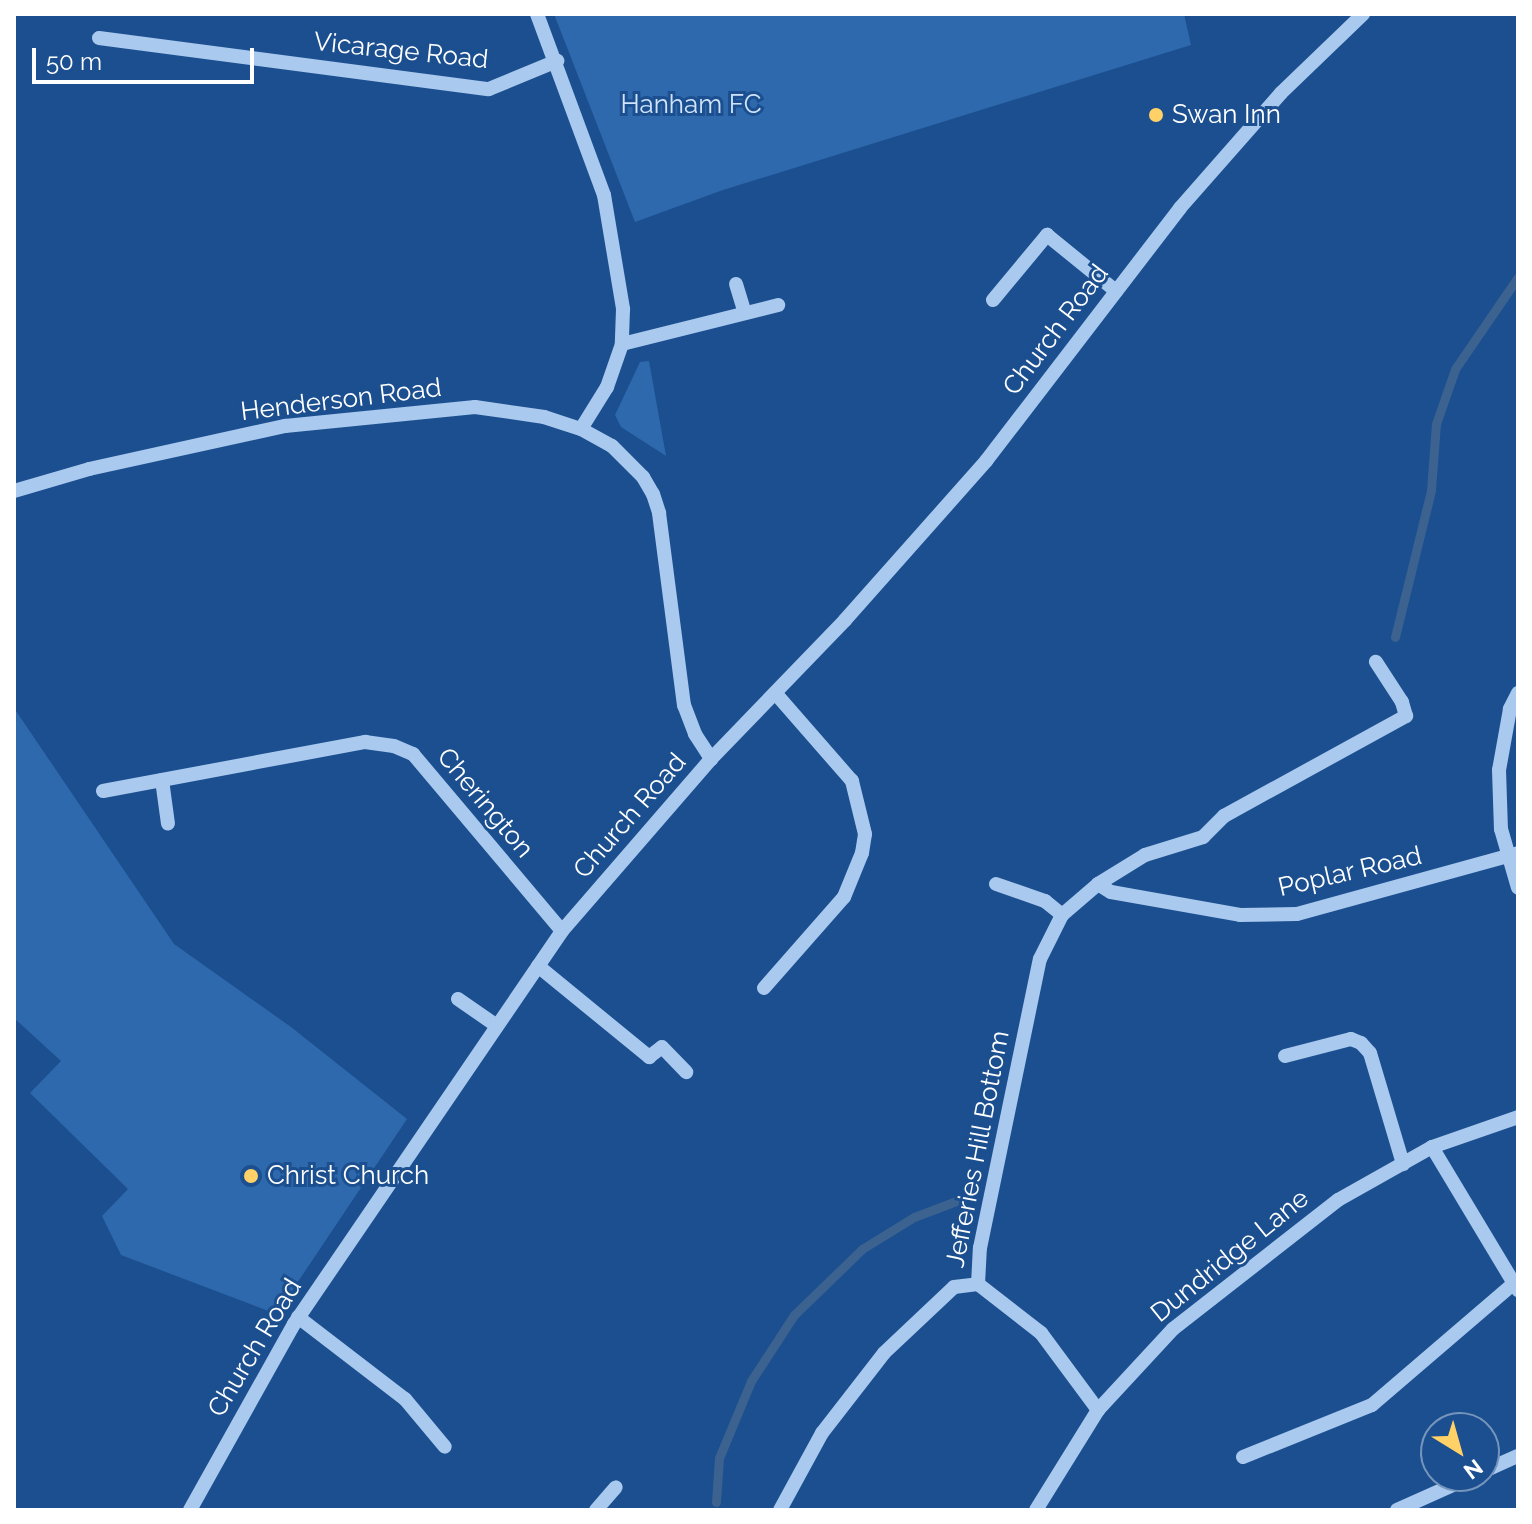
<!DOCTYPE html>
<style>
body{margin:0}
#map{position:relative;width:1532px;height:1524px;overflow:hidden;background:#1b4f8f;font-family:Raleway,sans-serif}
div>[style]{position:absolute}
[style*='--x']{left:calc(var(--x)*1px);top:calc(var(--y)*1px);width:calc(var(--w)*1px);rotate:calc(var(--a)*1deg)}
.green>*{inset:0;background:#2e69ad}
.stream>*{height:9px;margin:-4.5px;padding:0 4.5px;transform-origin:4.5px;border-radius:4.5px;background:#3c6290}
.minor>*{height:14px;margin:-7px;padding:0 7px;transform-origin:7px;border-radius:7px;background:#a9c9ee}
.dots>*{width:22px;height:22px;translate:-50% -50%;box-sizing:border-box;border:4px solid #1b4f8f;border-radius:50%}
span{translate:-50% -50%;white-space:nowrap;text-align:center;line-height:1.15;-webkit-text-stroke:6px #1b4f8f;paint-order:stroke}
.street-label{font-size:26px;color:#fff}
.park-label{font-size:26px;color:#cfe3fa}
.poi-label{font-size:26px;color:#fff}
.left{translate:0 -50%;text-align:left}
.frame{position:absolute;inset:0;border:16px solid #fff;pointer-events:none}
.north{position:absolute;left:1420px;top:1412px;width:80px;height:80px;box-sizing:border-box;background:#1b4f8f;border:2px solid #7695bc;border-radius:50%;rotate:143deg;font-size:22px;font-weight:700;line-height:32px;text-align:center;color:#fff}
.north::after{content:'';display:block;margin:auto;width:28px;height:36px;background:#ffd166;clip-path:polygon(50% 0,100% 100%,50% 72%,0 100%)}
.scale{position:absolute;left:32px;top:48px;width:222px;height:36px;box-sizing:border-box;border:4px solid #fff;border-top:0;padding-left:10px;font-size:24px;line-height:28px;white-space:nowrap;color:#fff;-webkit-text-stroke:6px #1b4f8f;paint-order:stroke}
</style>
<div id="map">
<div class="green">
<div style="clip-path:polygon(554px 14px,1184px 14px,1191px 45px,723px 190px,635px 222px)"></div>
<div style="clip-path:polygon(649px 361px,666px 456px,621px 427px,615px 415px,640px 362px)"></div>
<div style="clip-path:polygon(14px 708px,174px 944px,291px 1027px,407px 1119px,281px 1307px,271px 1312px,121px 1255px,102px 1216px,128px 1189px,30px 1093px,61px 1061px,14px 1018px)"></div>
</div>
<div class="stream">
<div style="--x:1395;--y:637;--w:151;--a:-76.2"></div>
<div style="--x:1431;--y:490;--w:66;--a:-85.7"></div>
<div style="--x:1436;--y:424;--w:58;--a:-70.9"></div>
<div style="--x:1455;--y:369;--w:112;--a:-55.6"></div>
<div style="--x:716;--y:1502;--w:44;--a:-86.1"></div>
<div style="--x:719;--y:1458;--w:83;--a:-67.4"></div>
<div style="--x:751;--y:1381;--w:79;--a:-56.9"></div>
<div style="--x:794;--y:1315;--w:95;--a:-44.1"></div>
<div style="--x:862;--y:1249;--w:61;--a:-31.6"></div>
<div style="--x:914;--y:1217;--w:53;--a:-20.8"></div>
</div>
<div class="minor">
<div style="--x:537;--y:14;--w:193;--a:69.7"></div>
<div style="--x:604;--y:195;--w:116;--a:80.5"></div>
<div style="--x:623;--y:309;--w:35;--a:92"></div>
<div style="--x:622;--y:344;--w:46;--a:109.2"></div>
<div style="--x:607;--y:387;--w:49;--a:121.8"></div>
<div style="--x:99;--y:38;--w:393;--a:7.5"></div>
<div style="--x:489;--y:89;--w:74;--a:-22.4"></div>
<div style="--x:736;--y:284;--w:30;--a:73"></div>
<div style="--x:993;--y:300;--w:85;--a:-50.3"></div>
<div style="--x:1047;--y:235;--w:89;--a:39.1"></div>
<div style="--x:622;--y:344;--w:161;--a:-14"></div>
<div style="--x:14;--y:491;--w:78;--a:-16.3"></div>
<div style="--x:89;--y:469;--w:201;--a:-12.4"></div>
<div style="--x:285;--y:426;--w:191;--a:-5.7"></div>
<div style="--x:475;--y:407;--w:70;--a:8.2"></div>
<div style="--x:544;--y:417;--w:39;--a:18"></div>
<div style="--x:581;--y:429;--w:35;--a:29"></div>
<div style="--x:612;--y:446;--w:44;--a:45"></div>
<div style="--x:643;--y:477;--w:20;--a:60"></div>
<div style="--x:653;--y:494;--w:20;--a:72"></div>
<div style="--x:659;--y:513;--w:194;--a:82.6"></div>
<div style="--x:684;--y:705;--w:31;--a:69"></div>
<div style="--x:695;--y:734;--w:30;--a:57"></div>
<div style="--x:1518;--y:693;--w:18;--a:117"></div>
<div style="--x:1510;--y:709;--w:62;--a:100.2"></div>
<div style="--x:1499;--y:770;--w:59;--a:88.1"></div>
<div style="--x:1501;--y:829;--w:61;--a:73.9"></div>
<div style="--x:162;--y:780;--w:44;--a:82.2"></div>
<div style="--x:103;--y:791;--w:267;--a:-10.6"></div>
<div style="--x:365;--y:742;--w:29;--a:8"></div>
<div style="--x:394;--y:746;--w:21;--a:23"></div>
<div style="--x:413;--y:754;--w:231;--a:49.9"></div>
<div style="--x:996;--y:884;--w:52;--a:19.1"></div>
<div style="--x:1045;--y:901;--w:22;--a:39"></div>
<div style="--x:1098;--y:884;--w:15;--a:32"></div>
<div style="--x:1111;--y:892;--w:131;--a:10.1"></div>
<div style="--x:1240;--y:915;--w:57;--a:-1"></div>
<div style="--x:1297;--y:914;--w:229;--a:-15.4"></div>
<div style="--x:538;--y:966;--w:144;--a:39.3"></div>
<div style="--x:649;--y:1057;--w:16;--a:-38"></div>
<div style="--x:662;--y:1047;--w:35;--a:46"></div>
<div style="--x:764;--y:988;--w:121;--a:-48.7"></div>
<div style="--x:844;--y:897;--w:48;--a:-67.8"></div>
<div style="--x:862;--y:853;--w:19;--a:-81"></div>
<div style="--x:865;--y:834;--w:55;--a:-103.8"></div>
<div style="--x:852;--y:781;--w:116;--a:-131.1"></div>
<div style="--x:458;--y:999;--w:47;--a:34.7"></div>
<div style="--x:1285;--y:1056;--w:68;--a:-14.4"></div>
<div style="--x:1351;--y:1039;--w:11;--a:22"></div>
<div style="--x:1361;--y:1043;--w:13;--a:48"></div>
<div style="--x:1370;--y:1053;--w:116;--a:73.4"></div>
<div style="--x:1432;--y:1147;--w:167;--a:59"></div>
<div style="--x:978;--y:1284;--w:36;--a:-87"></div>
<div style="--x:980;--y:1248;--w:295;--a:-78.3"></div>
<div style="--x:1040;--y:959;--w:49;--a:-63.4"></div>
<div style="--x:1062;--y:915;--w:48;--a:-40.7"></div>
<div style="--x:1098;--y:884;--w:55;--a:-31.7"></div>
<div style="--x:1145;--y:855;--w:61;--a:-17.2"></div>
<div style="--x:1203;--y:837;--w:30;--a:-45"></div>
<div style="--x:1224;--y:816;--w:208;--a:-28.8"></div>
<div style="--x:1406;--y:716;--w:15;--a:-106"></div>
<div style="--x:1402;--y:702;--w:48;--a:-123"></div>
<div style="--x:978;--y:1284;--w:80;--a:37.9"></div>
<div style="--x:1041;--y:1333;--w:96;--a:53.5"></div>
<div style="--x:298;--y:1317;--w:135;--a:37.5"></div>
<div style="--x:405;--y:1399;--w:62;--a:50.2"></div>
<div style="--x:1243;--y:1457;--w:139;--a:-22"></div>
<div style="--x:1372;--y:1405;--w:192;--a:-40.6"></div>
<div style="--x:1484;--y:1471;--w:37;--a:-24"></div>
<div style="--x:190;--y:1510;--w:213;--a:-60.8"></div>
<div style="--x:294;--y:1324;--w:476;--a:-55.7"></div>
<div style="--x:562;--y:931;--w:228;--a:-49.1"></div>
<div style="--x:711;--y:759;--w:193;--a:-46"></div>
<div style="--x:845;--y:620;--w:213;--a:-48.4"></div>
<div style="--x:986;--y:461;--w:319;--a:-52.5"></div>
<div style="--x:1180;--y:208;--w:153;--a:-48.7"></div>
<div style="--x:1281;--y:93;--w:114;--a:-43.9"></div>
<div style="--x:596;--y:1510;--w:30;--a:-49"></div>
<div style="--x:780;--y:1510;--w:88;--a:-61.4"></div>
<div style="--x:822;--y:1433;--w:101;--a:-52.2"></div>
<div style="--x:884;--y:1353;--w:96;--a:-43.3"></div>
<div style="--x:954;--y:1287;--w:24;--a:-7"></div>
<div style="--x:1036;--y:1510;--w:118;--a:-58.2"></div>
<div style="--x:1098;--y:1410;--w:110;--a:-47.2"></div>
<div style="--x:1173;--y:1329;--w:209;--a:-38"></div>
<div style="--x:1338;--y:1200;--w:108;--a:-29.4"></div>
<div style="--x:1432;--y:1147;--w:91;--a:-19.2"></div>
<div style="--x:1397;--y:1510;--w:83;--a:-24.1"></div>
</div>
<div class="dots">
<div style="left:1156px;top:115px;background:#ffd166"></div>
<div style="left:251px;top:1176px;background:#ffd166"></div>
</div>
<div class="street-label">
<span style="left:401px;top:51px;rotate:6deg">Vicarage Road</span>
<span style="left:1056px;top:330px;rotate:-53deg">Church Road</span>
<span style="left:341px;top:400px;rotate:-7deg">Henderson Road</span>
<span style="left:485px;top:803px;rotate:50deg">Cherington</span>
<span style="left:630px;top:816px;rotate:-49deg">Church Road</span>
<span style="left:1350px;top:872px;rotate:-13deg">Poplar Road</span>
<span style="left:978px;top:1149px;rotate:-79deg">Jefferies Hill Bottom</span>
<span style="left:1230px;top:1256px;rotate:-39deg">Dundridge Lane</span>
<span style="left:255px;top:1348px;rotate:-59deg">Church Road</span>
</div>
<div class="park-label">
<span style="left:691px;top:105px">Hanham FC</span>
</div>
<div class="poi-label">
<span class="left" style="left:1172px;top:115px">Swan Inn</span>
<span class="left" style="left:267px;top:1176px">Christ Church</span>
</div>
<div class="frame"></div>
<div class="north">N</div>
<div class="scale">50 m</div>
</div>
